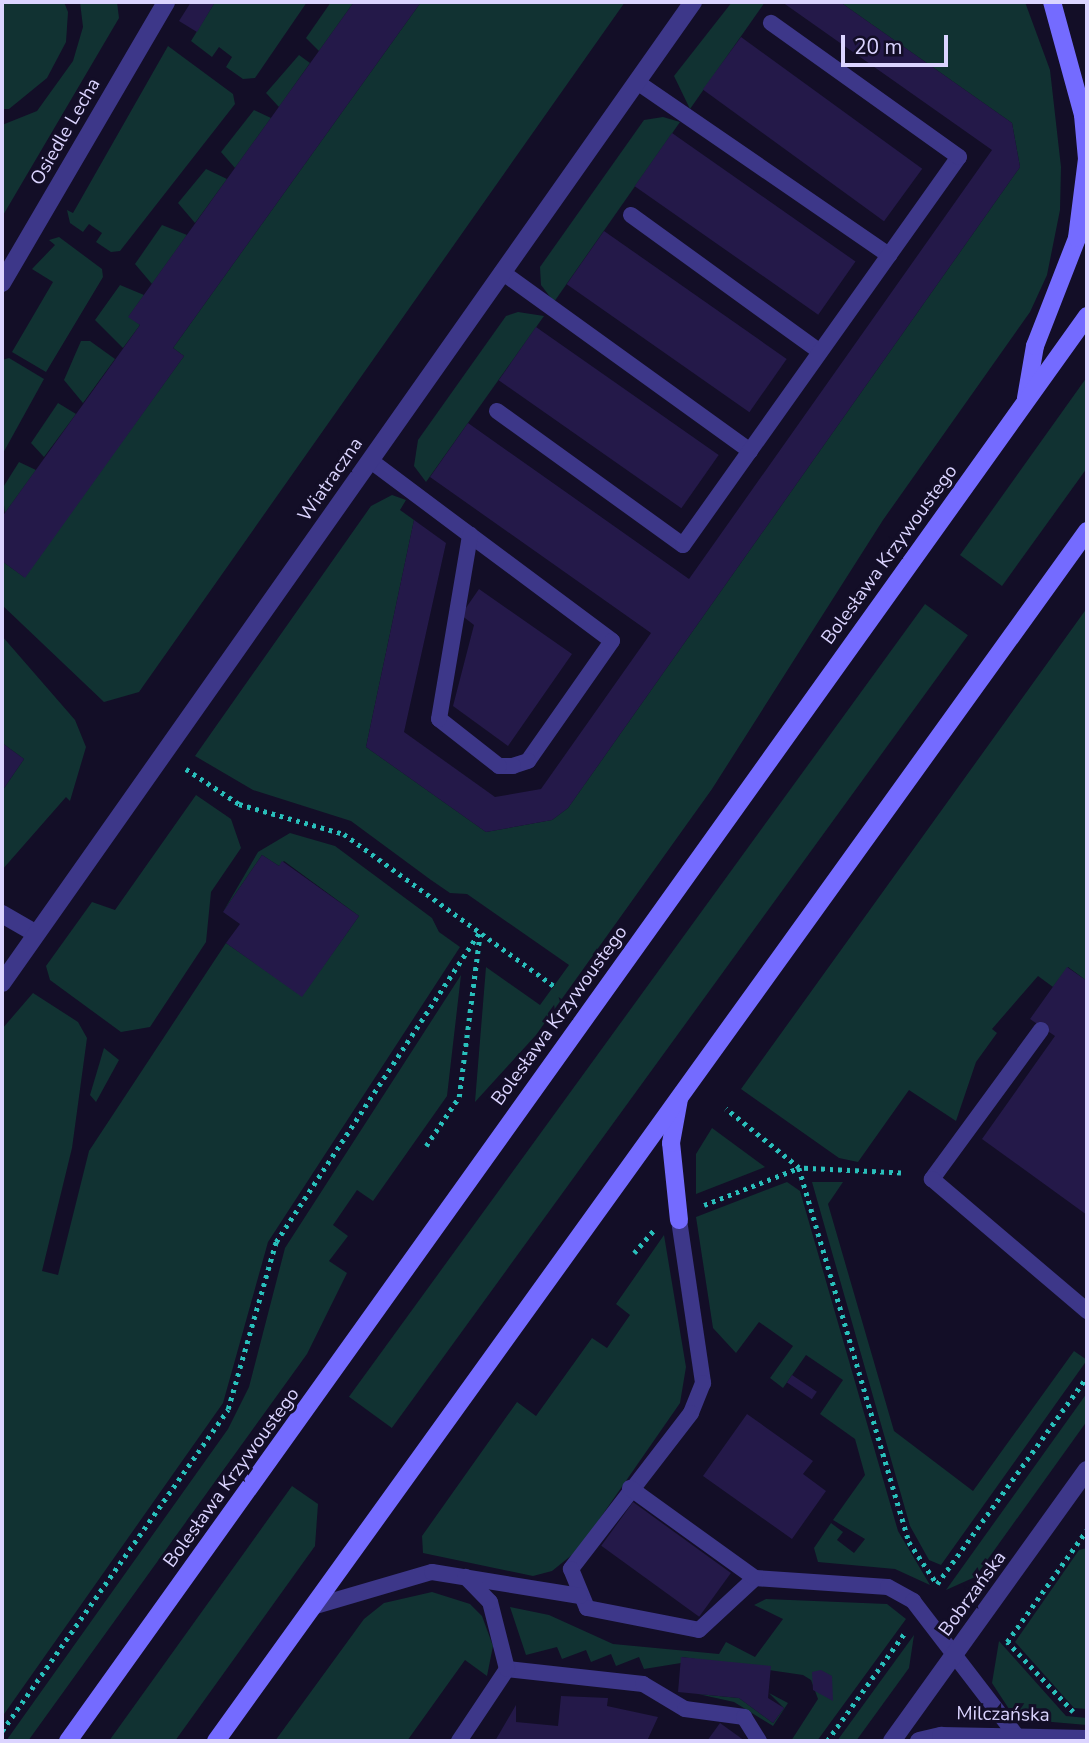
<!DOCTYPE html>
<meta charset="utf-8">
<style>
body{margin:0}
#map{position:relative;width:1089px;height:1743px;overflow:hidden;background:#130e27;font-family:"Nunito Sans",sans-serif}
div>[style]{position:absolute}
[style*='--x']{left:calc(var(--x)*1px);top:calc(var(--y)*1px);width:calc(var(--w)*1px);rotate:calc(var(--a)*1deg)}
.green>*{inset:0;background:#113232;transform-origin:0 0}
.building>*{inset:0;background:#241949;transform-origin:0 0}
.path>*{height:4.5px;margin-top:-2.25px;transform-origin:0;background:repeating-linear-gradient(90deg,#29bfbb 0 3.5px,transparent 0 8.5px)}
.service>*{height:16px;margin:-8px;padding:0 8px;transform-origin:8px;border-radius:8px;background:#3d3789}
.minor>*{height:18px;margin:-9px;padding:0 9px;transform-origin:9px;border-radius:9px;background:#3d3789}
.secondary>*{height:18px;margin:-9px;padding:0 9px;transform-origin:9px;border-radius:9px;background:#746bff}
span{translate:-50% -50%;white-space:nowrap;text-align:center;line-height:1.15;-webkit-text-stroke:6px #130e27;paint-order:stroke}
.street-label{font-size:19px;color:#dbd4ff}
.frame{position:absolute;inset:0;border:4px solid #dbd4ff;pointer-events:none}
.scale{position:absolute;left:841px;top:35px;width:107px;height:32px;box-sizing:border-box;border:4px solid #dbd4ff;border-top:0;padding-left:9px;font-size:21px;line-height:24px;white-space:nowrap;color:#dbd4ff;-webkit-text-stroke:5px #130e27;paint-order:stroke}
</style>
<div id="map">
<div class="green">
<div style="clip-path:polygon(2px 2px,64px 2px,68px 12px,66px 42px,47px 78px,9px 109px,2px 109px)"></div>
<div style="clip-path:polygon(80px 2px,117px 2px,119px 18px,2px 217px,2px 125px,37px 111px,73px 61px,83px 27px)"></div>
<div style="clip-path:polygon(215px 2px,307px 2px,255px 78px,243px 79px,226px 67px,232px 57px,219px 47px,212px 57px,191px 41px)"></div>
<div style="clip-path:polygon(331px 2px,354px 2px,319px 51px,306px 38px)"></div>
<div style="clip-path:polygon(421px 2px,625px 2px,139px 692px,104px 702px,2px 605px,2px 561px,24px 577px,184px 356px,173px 348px)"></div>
<div style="clip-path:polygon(732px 2px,765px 2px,690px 109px,674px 76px)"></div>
<div style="clip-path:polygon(840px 2px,1025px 2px,1050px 70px,1061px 167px,1060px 210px,1047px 275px,1030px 312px,883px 520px,712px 789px,536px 1035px,475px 1102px,486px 967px,540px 1005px,569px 965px,467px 894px,450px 893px,431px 880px,351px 821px,253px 790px,195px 756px,371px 506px,392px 495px,406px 500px,400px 510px,414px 520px,366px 747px,486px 832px,552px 820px,568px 808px,1020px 167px,1012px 123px)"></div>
<div style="clip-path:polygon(168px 46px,233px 94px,235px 104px,120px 251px,111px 252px,96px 242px,102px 233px,89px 224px,83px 232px,70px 223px,67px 210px,73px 213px)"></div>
<div style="clip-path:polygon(299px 55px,310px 63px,279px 107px,266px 93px)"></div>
<div style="clip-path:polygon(254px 110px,271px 118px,235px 168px,221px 152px)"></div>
<div style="clip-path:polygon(663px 117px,680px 122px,554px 302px,541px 285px,540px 267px,644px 120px)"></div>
<div style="clip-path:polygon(206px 169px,227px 179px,195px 223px,178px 203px)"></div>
<div style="clip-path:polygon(162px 225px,187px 235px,152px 284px,135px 264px)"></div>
<div style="clip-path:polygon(59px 237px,102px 269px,103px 277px,46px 372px,12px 352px,53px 282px,32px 269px,55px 245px,49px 240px)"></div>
<div style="clip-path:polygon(120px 285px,144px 295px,129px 316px,140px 325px,123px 348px,95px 320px)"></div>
<div style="clip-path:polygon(518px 312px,544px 316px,426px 482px,414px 466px,418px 440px,506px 316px)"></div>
<div style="clip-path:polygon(90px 341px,115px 359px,83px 403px,64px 380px,81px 341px)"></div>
<div style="clip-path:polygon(9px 358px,44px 379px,2px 455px,2px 360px)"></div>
<div style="clip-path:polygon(1087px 377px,1087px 468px,1002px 586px,960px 555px)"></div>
<div style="clip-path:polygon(58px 403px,76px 414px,44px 457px,31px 443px)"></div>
<div style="clip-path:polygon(19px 462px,36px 470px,5px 513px,2px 489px)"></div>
<div style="left:925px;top:604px;width:53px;height:980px;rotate:36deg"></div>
<div style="clip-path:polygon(1087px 608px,1087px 981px,1068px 967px,1053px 987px,1038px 976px,992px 1029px,997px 1033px,976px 1062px,956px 1121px,909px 1090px,858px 1162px,839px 1158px,741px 1089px)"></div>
<div style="clip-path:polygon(2px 636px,75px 720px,86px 747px,70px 801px,66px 797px,2px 870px,2px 791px,24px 759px,2px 743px)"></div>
<div style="clip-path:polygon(196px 795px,231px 819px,241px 848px,211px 892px,206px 942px,150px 1027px,121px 1032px,50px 980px,46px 966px,92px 902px,115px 910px)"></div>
<div style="clip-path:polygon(290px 833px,335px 846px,432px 918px,439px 932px,460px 947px,268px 1242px,223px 1403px,2px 1717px,2px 1029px,33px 993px,78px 1022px,87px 1038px,72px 1148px,42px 1271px,58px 1275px,89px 1151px,226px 943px,302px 996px,359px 916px,284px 861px,279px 866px,262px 855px,223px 912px,258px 852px)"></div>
<div style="clip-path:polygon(461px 975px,447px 1096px,373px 1201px,357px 1190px,333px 1225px,348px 1236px,329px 1261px,347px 1273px,307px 1354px,28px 1741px,6px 1741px,228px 1429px,249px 1387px,285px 1248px)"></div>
<div style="clip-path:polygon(104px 1048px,119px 1060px,96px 1102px,90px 1095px)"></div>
<div style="clip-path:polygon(712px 1128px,765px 1167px,696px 1194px,696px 1154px)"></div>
<div style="clip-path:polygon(787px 1182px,800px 1191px,898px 1531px,930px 1585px,895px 1569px,818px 1562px,814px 1548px,831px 1523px,843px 1532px,837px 1540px,854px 1553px,865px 1539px,833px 1520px,865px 1475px,855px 1439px,820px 1414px,843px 1380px,806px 1355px,783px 1388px,770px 1378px,793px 1346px,759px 1322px,736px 1353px,713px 1328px,696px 1217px)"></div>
<div style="clip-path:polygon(812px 1182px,843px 1182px,828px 1204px,894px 1431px,973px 1491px,1074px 1351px,1087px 1360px,941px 1565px,929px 1560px,910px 1526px)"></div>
<div style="clip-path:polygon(664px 1235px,686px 1367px,680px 1403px,578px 1550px,552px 1571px,533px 1576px,423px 1553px,422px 1536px,517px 1402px,536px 1416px,592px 1338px,607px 1348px,630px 1315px,616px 1304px)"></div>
<div style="clip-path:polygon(1087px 1393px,1087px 1421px,975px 1577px,946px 1590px)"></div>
<div style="clip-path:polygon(292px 1486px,318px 1504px,315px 1546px,175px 1741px,109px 1741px)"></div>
<div style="clip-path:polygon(1087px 1548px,1087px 1709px,1074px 1708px,1015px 1642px,1079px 1550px)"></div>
<div style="clip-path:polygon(432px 1592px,470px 1604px,482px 1616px,493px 1646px,487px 1676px,465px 1660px,407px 1741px,275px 1741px,364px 1619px,384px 1603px)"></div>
<div style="clip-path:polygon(766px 1599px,887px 1604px,906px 1619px,817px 1741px,791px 1741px,818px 1699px,811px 1680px,803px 1675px,682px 1657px,681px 1663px,644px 1669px,639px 1657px,616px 1666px,611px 1654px,591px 1662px,586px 1650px,562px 1659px,557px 1647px,526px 1655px,510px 1607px,549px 1615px,613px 1644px,719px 1654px,726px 1642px,755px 1657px,783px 1619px,754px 1605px)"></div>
<div style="clip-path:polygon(914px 1635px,909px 1668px,856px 1741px,837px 1741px)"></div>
<div style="clip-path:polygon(999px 1641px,1066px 1716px,1087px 1718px,1087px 1725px,1029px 1720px,1009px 1709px,992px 1683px)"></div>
<div style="clip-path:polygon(769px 1693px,788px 1703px,773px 1726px,734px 1702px,698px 1694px,739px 1698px,773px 1723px,784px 1708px)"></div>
</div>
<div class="building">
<div style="clip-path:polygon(191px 2px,215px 2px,197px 32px,179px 21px)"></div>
<div style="clip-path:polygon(354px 2px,421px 2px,173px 348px,184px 356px,25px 578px,2px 561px,2px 517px,140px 325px,128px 317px)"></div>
<div style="clip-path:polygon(782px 2px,840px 2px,1012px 123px,1020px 167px,568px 808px,552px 820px,486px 832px,366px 747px,414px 520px,446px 543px,404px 732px,495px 797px,541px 789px,651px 633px,430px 477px,468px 423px,689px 579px,992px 150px)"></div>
<div style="left:741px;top:37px;width:224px;height:65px;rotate:36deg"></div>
<div style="left:672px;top:133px;width:224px;height:65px;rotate:35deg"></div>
<div style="left:604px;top:231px;width:223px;height:65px;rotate:35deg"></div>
<div style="left:536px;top:327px;width:223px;height:65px;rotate:35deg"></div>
<div style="clip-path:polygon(479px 589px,572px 654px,508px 746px,453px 706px,474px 625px,461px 615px)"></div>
<div style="clip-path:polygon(2px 743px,24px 759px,2px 791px)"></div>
<div style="clip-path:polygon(262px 855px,279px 866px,282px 861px,359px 916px,302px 997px,226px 943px,240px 924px,223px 912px)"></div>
<div style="clip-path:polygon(1067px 967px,1087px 981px,1087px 1215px,982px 1139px,1055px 1036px,1030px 1019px)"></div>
<div style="left:792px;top:1375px;width:30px;height:9px;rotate:34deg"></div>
<div style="clip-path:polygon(747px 1414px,813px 1461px,803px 1474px,826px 1491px,792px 1539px,703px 1476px)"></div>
<div style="left:633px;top:1502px;width:121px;height:54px;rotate:36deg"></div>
<div style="clip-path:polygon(681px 1657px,771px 1666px,768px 1698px,784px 1708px,773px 1723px,739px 1698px,678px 1692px)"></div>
<div style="clip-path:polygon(821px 1670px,832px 1676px,833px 1701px,813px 1690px,812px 1672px)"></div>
<div style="clip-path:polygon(561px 1696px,608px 1698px,607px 1706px,658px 1717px,647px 1741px,495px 1741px,516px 1705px,516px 1722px,558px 1726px)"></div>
<div style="clip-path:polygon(720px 1723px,745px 1741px,707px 1741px)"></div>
</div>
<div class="path">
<div style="--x:186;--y:769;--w:64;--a:33.4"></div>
<div style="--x:239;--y:804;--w:109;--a:15.9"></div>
<div style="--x:344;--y:834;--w:259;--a:35.9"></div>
<div style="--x:426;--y:1146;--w:59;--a:-56"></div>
<div style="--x:459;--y:1097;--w:164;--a:-82.7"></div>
<div style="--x:901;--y:1173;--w:102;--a:-177.2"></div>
<div style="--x:799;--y:1168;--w:390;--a:73.6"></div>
<div style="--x:909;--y:1542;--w:50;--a:56.3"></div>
<div style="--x:937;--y:1584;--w:256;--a:-54.1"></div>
<div style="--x:704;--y:1205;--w:102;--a:-21.3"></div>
<div style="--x:799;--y:1168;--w:94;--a:-141.1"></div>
<div style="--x:634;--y:1253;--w:33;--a:-49"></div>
<div style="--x:1073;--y:1712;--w:96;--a:-133.3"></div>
<div style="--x:1007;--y:1642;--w:138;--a:-54.5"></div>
<div style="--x:2;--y:1731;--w:393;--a:-54.9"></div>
<div style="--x:228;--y:1409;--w:174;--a:-74"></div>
<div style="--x:276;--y:1242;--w:371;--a:-56.7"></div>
<div style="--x:827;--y:1741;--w:135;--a:-54.3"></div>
</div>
<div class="service">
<div style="--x:637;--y:82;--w:306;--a:34.5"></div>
<div style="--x:631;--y:215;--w:233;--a:35.9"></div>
<div style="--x:502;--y:272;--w:306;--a:35.8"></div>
<div style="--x:497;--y:411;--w:229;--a:35.8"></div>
<div style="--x:683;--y:545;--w:476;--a:-54.6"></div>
<div style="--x:959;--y:157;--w:231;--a:-144.5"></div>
<div style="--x:371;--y:461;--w:124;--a:36.8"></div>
<div style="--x:470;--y:535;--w:177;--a:36.7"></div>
<div style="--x:612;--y:641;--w:146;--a:125"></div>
<div style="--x:528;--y:761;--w:16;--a:162"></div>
<div style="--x:513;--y:766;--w:14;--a:180"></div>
<div style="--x:499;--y:766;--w:76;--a:-141.9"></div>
<div style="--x:439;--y:719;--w:187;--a:-80.4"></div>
<div style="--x:1041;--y:1030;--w:185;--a:126.2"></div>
<div style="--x:932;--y:1179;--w:204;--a:40.4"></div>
<div style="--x:679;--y:1220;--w:165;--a:81.6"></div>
<div style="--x:703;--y:1383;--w:32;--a:112"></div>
<div style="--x:691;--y:1413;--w:197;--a:127.6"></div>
<div style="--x:571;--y:1569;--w:42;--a:67.7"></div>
<div style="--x:587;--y:1608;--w:114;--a:11.1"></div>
<div style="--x:699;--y:1630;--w:76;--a:-42.9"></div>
<div style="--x:755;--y:1578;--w:133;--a:3.9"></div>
<div style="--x:888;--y:1587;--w:29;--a:29"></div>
<div style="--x:913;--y:1601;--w:169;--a:52.5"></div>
<div style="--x:630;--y:1488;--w:154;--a:35.8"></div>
<div style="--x:312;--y:1607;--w:125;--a:-16.3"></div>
<div style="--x:432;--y:1572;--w:150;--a:9.2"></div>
<div style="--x:507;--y:1669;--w:137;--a:6.3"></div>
<div style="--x:643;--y:1684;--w:49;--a:30.8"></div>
<div style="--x:685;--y:1709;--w:60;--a:7.7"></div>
<div style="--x:744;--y:1717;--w:28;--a:58"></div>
<div style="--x:459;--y:1741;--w:87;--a:-56.3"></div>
<div style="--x:507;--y:1669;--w:69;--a:-104.2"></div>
<div style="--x:490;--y:1602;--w:35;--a:-134"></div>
</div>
<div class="minor">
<div style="--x:2;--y:283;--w:325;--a:-59.7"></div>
<div style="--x:2;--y:914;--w:39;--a:30"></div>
<div style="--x:2;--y:983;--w:1200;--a:-54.84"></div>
<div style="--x:892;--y:1741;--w:334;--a:-54.3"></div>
<div style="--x:919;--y:1741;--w:23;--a:-13"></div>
<div style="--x:941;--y:1736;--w:146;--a:1.2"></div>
</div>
<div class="secondary">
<div style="--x:1026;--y:398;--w:53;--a:-80.2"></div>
<div style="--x:1035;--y:346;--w:116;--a:-68.7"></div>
<div style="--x:1077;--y:238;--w:80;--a:-82.8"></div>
<div style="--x:1087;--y:159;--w:44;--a:-95.2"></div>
<div style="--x:1083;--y:115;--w:117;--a:-105.3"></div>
<div style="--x:679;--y:1220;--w:77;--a:-95.9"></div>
<div style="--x:671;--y:1143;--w:45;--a:-79.7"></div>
<div style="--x:68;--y:1741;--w:1752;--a:-54.43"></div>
<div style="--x:216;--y:1741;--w:1491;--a:-54.25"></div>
</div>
<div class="street-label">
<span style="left:66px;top:132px;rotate:-60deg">Osiedle Lecha</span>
<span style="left:331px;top:480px;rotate:-55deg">Wiatraczna</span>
<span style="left:890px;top:555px;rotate:-54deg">Bolesława Krzywoustego</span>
<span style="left:560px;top:1016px;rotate:-54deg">Bolesława Krzywoustego</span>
<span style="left:232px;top:1478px;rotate:-54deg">Bolesława Krzywoustego</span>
<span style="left:973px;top:1594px;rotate:-54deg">Bobrzańska</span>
<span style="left:1003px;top:1715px;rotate:1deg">Milczańska</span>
</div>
<div class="frame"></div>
<div class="scale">20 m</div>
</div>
